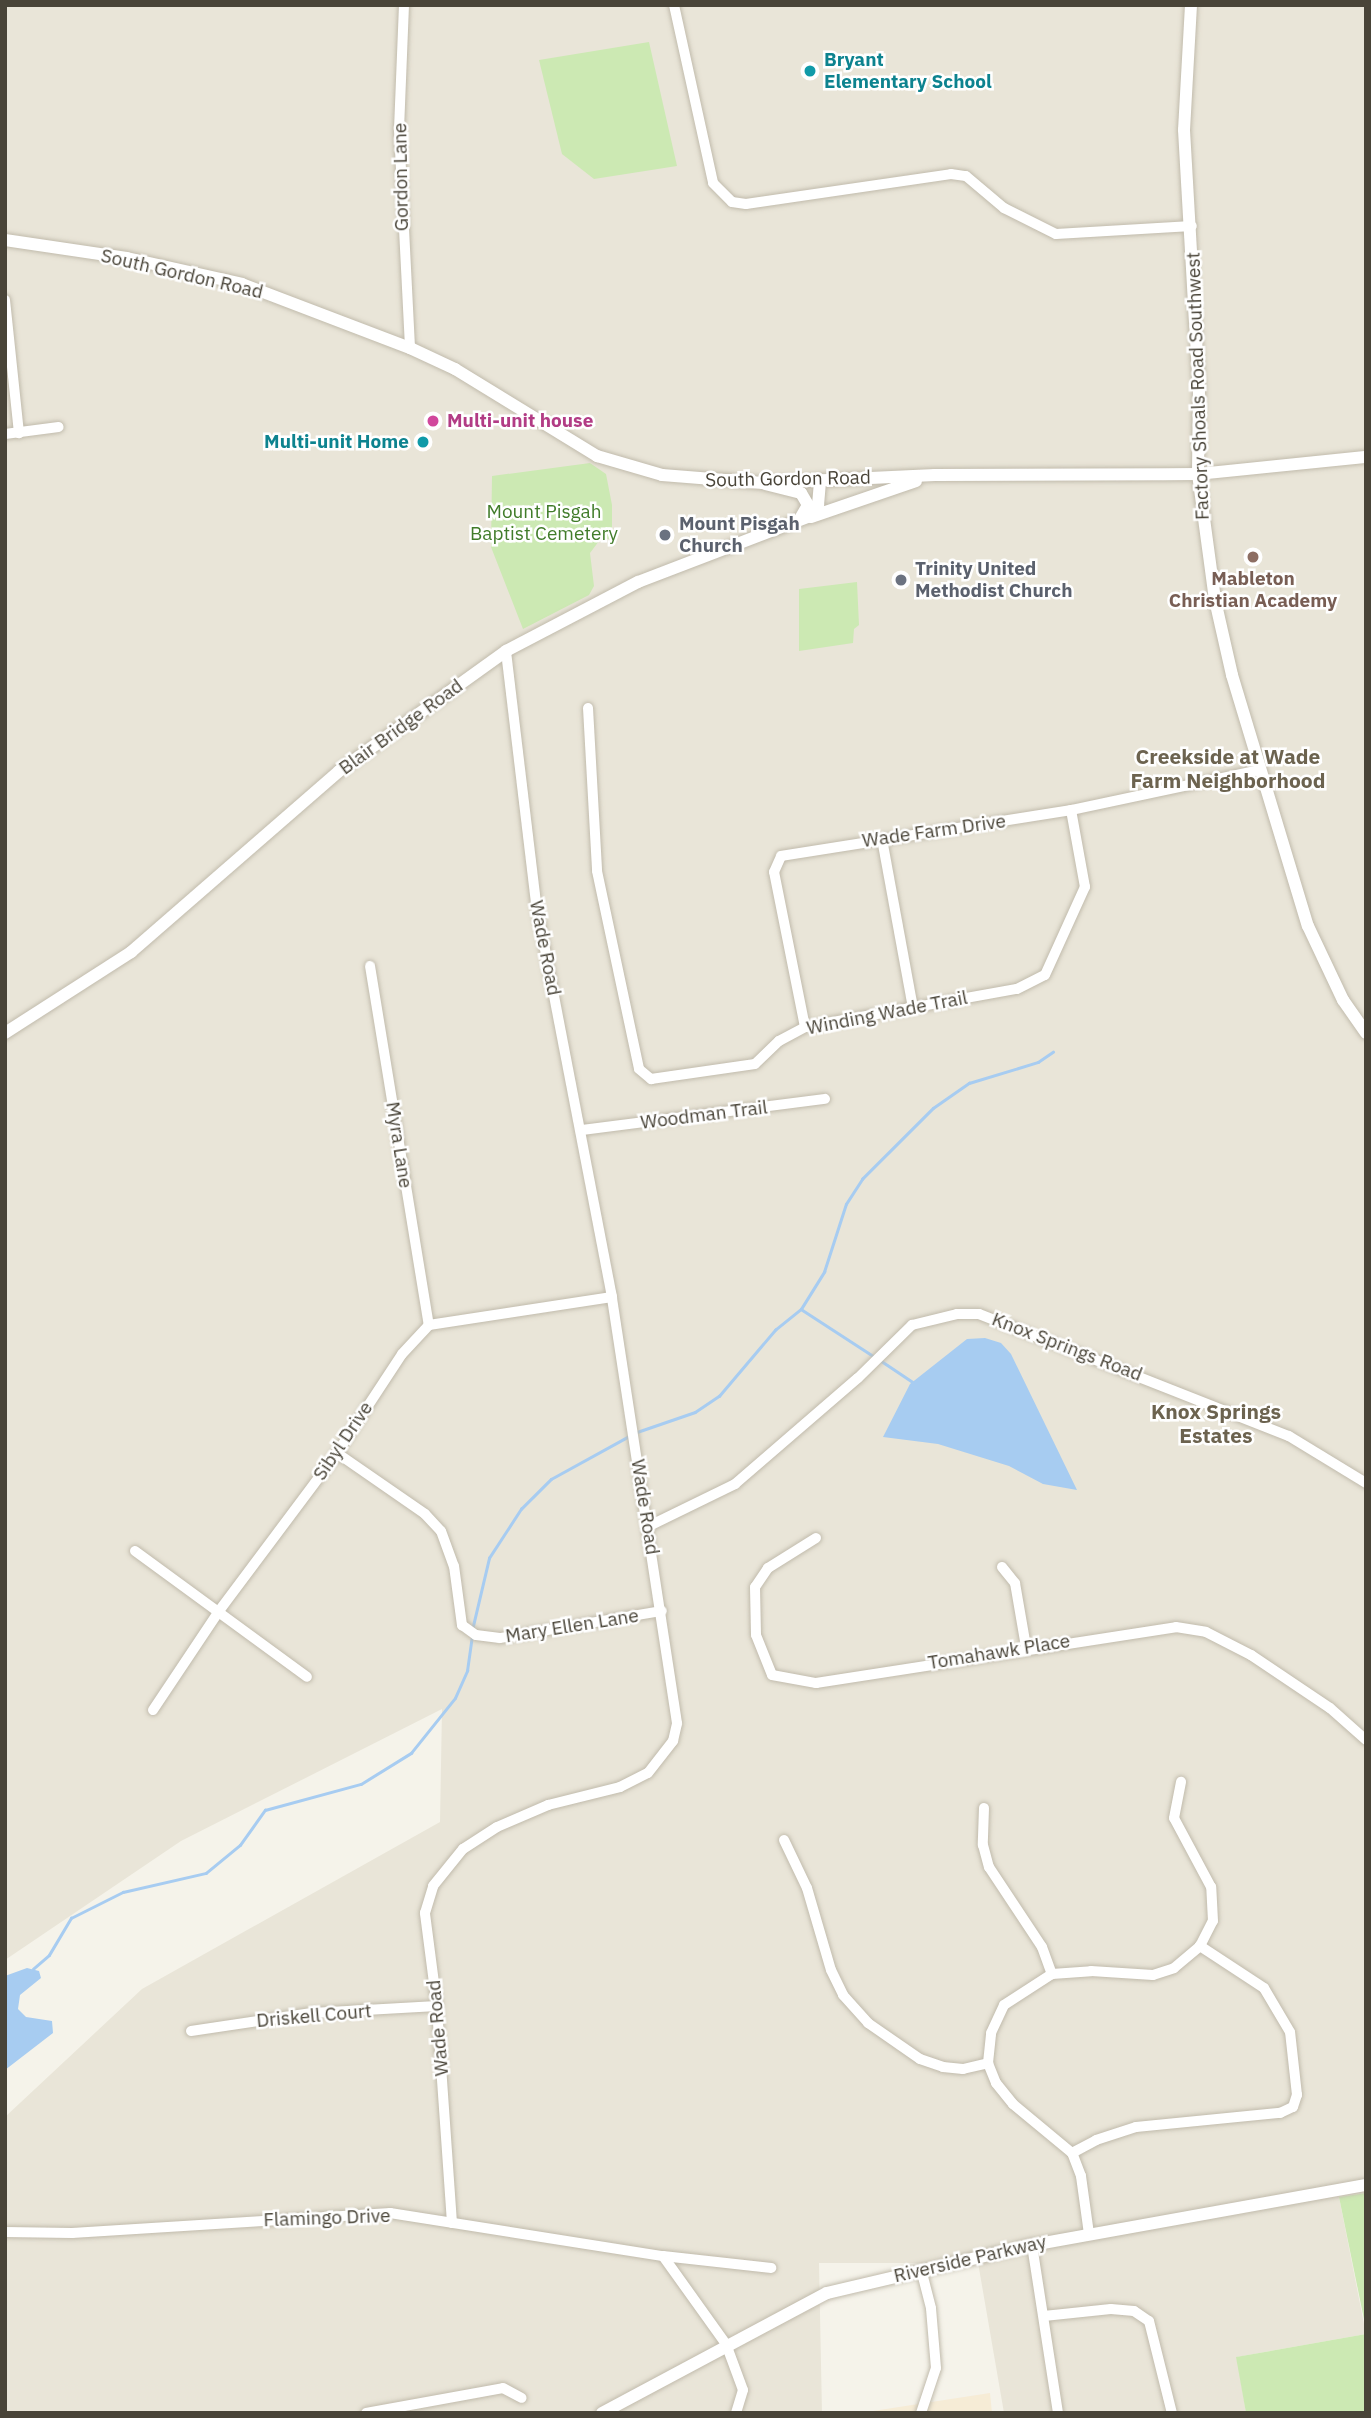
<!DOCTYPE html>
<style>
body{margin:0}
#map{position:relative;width:1371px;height:2418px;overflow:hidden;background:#f5f3ea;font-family:"IBM Plex Sans",sans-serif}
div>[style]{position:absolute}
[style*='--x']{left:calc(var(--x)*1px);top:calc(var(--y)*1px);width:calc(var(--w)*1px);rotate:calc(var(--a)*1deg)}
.residential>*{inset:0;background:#e9e5d8}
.commercial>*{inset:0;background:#f6ecd6}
.green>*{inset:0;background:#cce9b3}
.water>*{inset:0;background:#a7ccf1}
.stream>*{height:2.5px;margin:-1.25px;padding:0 1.25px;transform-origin:1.25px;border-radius:1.25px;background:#a7ccf1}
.roads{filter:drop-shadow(0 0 2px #c1bbac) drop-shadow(0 0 2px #c1bbac)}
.minor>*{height:10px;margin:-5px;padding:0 5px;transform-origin:5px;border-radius:5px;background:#fff}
.tertiary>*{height:12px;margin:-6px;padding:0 6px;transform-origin:6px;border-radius:6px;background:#fff}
.dots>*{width:19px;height:19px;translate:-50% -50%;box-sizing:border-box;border:4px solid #fff;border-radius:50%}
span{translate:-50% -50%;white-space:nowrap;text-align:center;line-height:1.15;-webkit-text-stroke:5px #fff;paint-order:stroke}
.culture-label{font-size:19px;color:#0d838f;font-weight:700}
.left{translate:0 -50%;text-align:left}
.right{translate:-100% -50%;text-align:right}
.street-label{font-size:19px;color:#494438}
.hotel-label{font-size:19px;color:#b23c85;font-weight:700}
.park-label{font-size:19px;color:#417c2a}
.worship-label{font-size:19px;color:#5b616d;font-weight:700}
.education-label{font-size:19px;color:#785e54;font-weight:700}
.neighbourhood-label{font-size:21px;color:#6c634f;font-weight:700}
.frame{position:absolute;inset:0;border:7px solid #494438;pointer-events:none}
</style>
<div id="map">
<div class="residential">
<div style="clip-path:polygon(5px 5px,1366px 5px,1366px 2193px,1339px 2197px,1366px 2334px,1237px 2357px,1246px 2413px,1004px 2413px,976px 2251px,928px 2263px,819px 2263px,822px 2413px,5px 2413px,5px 2117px,142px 1989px,440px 1822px,442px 1709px,181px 1841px,5px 1960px)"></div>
</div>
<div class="commercial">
<div style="clip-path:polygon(990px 2393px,992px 2413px,860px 2413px)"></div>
</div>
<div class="green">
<div style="clip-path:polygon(649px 42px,677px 166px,594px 179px,562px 154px,539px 60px)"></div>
<div style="clip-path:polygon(590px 463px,606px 474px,612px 505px,612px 538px,599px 541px,590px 553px,594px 586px,589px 595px,523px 629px,491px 547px,492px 476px)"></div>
<div style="clip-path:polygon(857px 582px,859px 625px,854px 629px,853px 643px,799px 651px,799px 589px)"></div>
<div style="clip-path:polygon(1366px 2193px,1366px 2329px,1339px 2197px)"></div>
<div style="clip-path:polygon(1366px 2334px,1366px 2413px,1246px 2413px,1236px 2357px)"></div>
</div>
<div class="water">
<div style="clip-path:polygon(985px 1338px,1001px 1343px,1011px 1354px,1077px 1490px,1043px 1484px,1009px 1466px,938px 1444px,883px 1437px,910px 1384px,967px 1339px)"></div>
<div style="clip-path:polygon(27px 1968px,39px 1971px,41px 1978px,20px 1995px,18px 2009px,26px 2017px,52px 2021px,53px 2033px,5px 2070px,5px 1976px)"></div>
</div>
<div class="stream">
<div style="--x:801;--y:1309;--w:88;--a:33"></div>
<div style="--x:880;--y:1360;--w:40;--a:34"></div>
<div style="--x:637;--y:1432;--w:61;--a:-19"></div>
<div style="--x:695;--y:1412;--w:29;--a:-34"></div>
<div style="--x:719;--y:1396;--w:87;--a:-49.7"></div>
<div style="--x:775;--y:1330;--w:33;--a:-39"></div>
<div style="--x:801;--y:1309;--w:44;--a:-58.1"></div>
<div style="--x:824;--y:1272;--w:71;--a:-72.1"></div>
<div style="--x:846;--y:1204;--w:30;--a:-57"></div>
<div style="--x:862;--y:1179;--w:100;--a:-45"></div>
<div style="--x:933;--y:1108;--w:44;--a:-34.8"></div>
<div style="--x:969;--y:1083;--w:72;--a:-16.9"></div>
<div style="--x:1038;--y:1062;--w:18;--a:-34"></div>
<div style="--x:472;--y:1630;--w:74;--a:-76.7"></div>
<div style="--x:489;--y:1558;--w:59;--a:-56.9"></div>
<div style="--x:521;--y:1509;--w:42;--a:-45"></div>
<div style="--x:551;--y:1479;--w:91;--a:-28.8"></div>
<div style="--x:33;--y:1969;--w:21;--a:-41"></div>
<div style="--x:49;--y:1955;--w:43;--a:-59.3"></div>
<div style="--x:71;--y:1918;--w:58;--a:-26.6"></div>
<div style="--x:123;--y:1892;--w:85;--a:-12.9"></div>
<div style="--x:206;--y:1873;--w:44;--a:-39.5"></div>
<div style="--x:240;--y:1845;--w:43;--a:-54.5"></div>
<div style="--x:265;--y:1810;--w:99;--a:-15.2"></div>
<div style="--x:361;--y:1784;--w:59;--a:-31.8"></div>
<div style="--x:411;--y:1753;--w:70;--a:-51.3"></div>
<div style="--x:455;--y:1698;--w:30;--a:-66"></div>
<div style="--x:467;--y:1671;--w:35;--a:-82"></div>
</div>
<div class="roads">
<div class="minor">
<div style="--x:404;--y:5;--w:125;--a:92.3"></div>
<div style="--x:399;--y:130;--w:218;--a:87.1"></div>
<div style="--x:674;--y:5;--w:182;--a:77.6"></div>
<div style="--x:713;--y:183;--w:27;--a:45"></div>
<div style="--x:732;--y:202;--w:14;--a:8"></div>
<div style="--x:746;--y:204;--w:207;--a:-8.3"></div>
<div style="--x:951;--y:174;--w:15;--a:8"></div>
<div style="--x:966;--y:176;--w:50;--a:40.1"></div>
<div style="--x:1004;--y:208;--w:58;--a:26.6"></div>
<div style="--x:1056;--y:234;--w:136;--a:-3.4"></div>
<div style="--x:5;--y:300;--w:134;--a:84"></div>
<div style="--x:5;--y:434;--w:54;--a:-7.4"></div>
<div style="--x:588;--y:708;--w:163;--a:86.8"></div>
<div style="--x:597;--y:871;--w:202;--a:78"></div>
<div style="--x:639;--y:1069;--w:16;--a:40"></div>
<div style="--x:651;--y:1079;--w:105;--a:-8.2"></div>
<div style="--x:755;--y:1064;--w:33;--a:-44"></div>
<div style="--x:779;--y:1041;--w:30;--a:-28"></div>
<div style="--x:805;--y:1027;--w:215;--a:-10.2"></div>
<div style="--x:1017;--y:989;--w:31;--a:-27"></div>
<div style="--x:1045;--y:975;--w:97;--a:-65.6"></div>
<div style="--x:1085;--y:887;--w:78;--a:-100.3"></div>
<div style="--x:882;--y:839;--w:172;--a:79.6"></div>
<div style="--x:370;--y:966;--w:364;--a:80.7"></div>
<div style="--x:805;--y:1027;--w:158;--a:-101.3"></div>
<div style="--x:774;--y:872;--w:17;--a:-66"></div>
<div style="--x:781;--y:856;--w:294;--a:-9"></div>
<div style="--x:1071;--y:810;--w:192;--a:-12"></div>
<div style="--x:582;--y:1130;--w:245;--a:-7.3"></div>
<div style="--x:337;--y:1453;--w:107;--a:34.7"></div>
<div style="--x:425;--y:1514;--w:23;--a:47"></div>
<div style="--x:441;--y:1531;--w:37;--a:70"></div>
<div style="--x:454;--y:1566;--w:60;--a:82.3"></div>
<div style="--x:462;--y:1625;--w:17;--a:36"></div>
<div style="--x:476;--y:1635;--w:24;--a:7"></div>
<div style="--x:500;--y:1638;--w:164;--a:-9.5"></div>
<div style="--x:649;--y:1526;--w:96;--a:-26"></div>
<div style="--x:735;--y:1484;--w:162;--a:-40.8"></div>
<div style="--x:858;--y:1378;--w:76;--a:-44.5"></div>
<div style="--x:912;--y:1325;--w:46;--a:-13.7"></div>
<div style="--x:957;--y:1314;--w:22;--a:0"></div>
<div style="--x:979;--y:1314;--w:333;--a:21.5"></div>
<div style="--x:1289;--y:1436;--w:90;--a:31.4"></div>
<div style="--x:816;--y:1538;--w:57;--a:148"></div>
<div style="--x:768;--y:1568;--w:23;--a:124"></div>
<div style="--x:755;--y:1587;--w:48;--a:88.8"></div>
<div style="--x:756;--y:1635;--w:43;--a:68.2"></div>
<div style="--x:772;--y:1675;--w:45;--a:10.3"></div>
<div style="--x:816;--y:1683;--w:364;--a:-8.8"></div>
<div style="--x:1176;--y:1627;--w:30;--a:9"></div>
<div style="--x:1206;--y:1632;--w:51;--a:27.1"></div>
<div style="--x:1251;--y:1655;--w:95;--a:33.9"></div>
<div style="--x:1330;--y:1708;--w:48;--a:41.6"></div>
<div style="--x:135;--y:1551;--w:213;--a:36.2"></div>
<div style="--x:1002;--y:1567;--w:21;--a:51"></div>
<div style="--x:1015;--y:1583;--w:65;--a:80.2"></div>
<div style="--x:153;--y:1710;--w:119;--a:-56.3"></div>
<div style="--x:219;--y:1611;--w:197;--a:-53.2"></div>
<div style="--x:337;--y:1453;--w:118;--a:-56.7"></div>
<div style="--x:402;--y:1354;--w:40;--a:-47"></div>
<div style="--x:429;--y:1325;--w:185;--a:-8.7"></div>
<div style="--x:984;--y:1808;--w:37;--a:92"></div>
<div style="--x:983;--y:1845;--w:23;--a:75"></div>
<div style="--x:989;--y:1867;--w:96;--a:56.5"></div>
<div style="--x:1042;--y:1947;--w:29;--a:70"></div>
<div style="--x:784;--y:1840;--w:53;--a:64.4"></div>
<div style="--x:807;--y:1888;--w:85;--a:73.7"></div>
<div style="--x:831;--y:1970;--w:28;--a:64"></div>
<div style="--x:843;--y:1995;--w:38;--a:48"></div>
<div style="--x:868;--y:2023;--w:63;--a:34.7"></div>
<div style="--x:920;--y:2059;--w:24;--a:19"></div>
<div style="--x:943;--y:2067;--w:20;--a:6"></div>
<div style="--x:963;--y:2069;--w:26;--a:-13"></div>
<div style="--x:191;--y:2031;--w:122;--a:-8.5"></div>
<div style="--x:312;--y:2013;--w:125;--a:-3.2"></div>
<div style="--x:1072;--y:2153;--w:27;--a:-28"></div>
<div style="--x:1096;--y:2140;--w:42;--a:-18"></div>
<div style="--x:1136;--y:2127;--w:145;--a:-5.6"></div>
<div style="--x:1280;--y:2113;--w:14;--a:-25"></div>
<div style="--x:1293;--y:2107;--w:13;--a:-72"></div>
<div style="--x:1297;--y:2095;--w:63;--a:-96.3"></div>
<div style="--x:1290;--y:2032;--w:51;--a:-120.6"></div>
<div style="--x:1264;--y:1988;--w:77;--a:-146.7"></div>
<div style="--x:452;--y:2223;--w:218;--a:-94"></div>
<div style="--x:437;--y:2006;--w:94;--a:-97.4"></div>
<div style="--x:425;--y:1913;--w:28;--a:-73"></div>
<div style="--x:433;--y:1886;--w:48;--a:-51"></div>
<div style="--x:463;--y:1849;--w:40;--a:-32.9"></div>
<div style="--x:497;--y:1827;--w:56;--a:-23.3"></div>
<div style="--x:548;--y:1805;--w:74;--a:-14"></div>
<div style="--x:620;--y:1787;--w:31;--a:-27"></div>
<div style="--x:648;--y:1773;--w:41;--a:-52"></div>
<div style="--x:673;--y:1741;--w:18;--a:-77"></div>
<div style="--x:677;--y:1723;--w:431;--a:-98.7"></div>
<div style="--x:612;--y:1297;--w:401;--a:-100.9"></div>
<div style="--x:536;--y:903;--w:254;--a:-96.8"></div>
<div style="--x:5;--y:2232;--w:67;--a:0.9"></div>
<div style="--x:72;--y:2233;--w:319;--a:-3.6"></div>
<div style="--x:390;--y:2213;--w:276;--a:9"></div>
<div style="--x:663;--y:2256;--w:109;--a:6.3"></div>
<div style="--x:1089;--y:2234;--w:59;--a:-97.9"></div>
<div style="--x:1081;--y:2176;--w:25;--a:-111"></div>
<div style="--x:1072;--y:2153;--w:77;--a:-140.3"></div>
<div style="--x:1013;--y:2104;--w:27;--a:-129"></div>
<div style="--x:996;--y:2083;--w:22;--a:-112"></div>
<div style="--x:988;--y:2063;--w:30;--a:-84"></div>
<div style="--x:991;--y:2033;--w:31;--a:-65"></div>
<div style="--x:1004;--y:2005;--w:57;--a:-32.9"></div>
<div style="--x:1052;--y:1974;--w:39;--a:-4"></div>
<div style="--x:1091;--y:1971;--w:62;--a:3.7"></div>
<div style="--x:1153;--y:1975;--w:22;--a:-18"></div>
<div style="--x:1174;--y:1968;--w:34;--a:-40"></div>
<div style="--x:1200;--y:1946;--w:28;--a:-63"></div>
<div style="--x:1213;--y:1921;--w:34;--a:-93"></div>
<div style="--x:1211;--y:1887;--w:78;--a:-118.2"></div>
<div style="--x:1174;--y:1818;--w:37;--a:-79"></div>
<div style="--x:1032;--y:2245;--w:170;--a:81.2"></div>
<div style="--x:663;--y:2256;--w:108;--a:54.4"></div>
<div style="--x:726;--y:2344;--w:49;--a:69.7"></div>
<div style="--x:743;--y:2390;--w:24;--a:107"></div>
<div style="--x:1044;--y:2316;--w:67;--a:-6"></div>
<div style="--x:1111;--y:2309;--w:23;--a:5"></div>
<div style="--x:1134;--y:2311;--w:18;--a:34"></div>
<div style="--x:1149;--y:2321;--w:95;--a:76"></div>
<div style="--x:366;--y:2413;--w:139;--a:-10.3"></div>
<div style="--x:503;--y:2388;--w:21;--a:28"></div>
<div style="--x:921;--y:2413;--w:47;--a:-71.6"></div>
<div style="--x:936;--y:2368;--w:60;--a:-94.8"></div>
<div style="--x:931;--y:2308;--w:40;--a:-104.4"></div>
</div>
<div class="tertiary">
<div style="--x:1191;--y:5;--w:125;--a:93.2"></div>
<div style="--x:1184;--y:130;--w:259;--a:86.7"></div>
<div style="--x:1199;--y:389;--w:85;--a:90.7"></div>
<div style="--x:1198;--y:474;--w:127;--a:82.3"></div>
<div style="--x:1215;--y:600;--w:77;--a:77.2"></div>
<div style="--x:1232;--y:675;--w:262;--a:73.2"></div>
<div style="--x:1308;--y:926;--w:82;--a:64.7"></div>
<div style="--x:1343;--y:1000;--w:40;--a:55.1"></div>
<div style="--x:5;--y:240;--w:123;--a:8.4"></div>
<div style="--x:127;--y:258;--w:118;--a:12.7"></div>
<div style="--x:242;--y:284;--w:180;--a:20.9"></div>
<div style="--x:410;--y:348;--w:50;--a:25"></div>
<div style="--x:455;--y:369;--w:167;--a:31.5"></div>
<div style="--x:597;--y:456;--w:68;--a:16.3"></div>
<div style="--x:662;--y:475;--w:101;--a:4.5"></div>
<div style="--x:763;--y:483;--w:172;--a:-2.7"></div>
<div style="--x:935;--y:475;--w:263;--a:-0.2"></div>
<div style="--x:1198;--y:474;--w:169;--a:-5.8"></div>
<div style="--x:765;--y:484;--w:37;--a:14"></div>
<div style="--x:801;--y:493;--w:14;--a:60"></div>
<div style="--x:808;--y:505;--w:16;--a:120"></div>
<div style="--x:811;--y:517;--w:111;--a:-18.9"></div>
<div style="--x:5;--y:1033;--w:150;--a:-32.7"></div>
<div style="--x:131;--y:952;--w:276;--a:-41"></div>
<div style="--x:339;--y:771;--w:206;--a:-35.7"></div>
<div style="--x:506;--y:651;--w:149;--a:-27.6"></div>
<div style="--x:638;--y:582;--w:184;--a:-21"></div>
<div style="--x:810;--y:516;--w:14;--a:-54"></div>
<div style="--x:818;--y:505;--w:25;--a:-85"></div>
<div style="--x:602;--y:2413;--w:255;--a:-28.1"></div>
<div style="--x:827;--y:2293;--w:211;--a:-13.2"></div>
<div style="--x:1032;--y:2245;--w:339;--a:-10.2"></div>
</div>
</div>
<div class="dots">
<div style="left:810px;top:71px;background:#0f9aa8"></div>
<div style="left:433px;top:421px;background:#d1479c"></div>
<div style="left:423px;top:442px;background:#0f9aa8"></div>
<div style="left:665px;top:535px;background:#6b7280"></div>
<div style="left:1253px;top:557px;background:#8d6e63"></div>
<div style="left:901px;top:580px;background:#6b7280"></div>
</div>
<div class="culture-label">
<span class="left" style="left:824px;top:71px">Bryant<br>Elementary School</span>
<span class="right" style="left:409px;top:442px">Multi-unit Home</span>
</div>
<div class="street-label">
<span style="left:401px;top:177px;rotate:-91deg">Gordon Lane</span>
<span style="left:182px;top:274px;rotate:13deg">South Gordon Road</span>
<span style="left:1198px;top:386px;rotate:-92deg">Factory Shoals Road Southwest</span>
<span style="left:788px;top:479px;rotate:-1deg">South Gordon Road</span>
<span style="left:401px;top:727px;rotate:-36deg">Blair Bridge Road</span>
<span style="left:934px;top:831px;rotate:-8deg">Wade Farm Drive</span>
<span style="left:545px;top:948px;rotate:79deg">Wade Road</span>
<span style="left:887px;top:1013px;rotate:-11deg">Winding Wade Trail</span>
<span style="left:704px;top:1115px;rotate:-7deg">Woodman Trail</span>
<span style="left:399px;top:1145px;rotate:81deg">Myra Lane</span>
<span style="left:1067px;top:1347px;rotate:21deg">Knox Springs Road</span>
<span style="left:343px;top:1441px;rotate:-56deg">Sibyl Drive</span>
<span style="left:645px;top:1507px;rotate:81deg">Wade Road</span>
<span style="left:572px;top:1626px;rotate:-9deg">Mary Ellen Lane</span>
<span style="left:999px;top:1652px;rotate:-9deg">Tomahawk Place</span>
<span style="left:314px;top:2016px;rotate:-5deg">Driskell Court</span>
<span style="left:438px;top:2028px;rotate:-95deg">Wade Road</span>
<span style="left:327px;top:2218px;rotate:-2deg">Flamingo Drive</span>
<span style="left:970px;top:2259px;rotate:-13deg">Riverside Parkway</span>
</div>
<div class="hotel-label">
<span class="left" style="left:447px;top:421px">Multi-unit house</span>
</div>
<div class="park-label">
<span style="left:544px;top:523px">Mount Pisgah<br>Baptist Cemetery</span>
</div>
<div class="worship-label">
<span class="left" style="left:679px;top:535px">Mount Pisgah<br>Church</span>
<span class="left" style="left:915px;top:580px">Trinity United<br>Methodist Church</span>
</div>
<div class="education-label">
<span style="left:1253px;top:590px">Mableton<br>Christian Academy</span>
</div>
<div class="neighbourhood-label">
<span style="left:1228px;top:768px">Creekside at Wade<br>Farm Neighborhood</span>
<span style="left:1216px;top:1423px">Knox Springs<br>Estates</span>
</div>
<div class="frame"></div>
</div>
